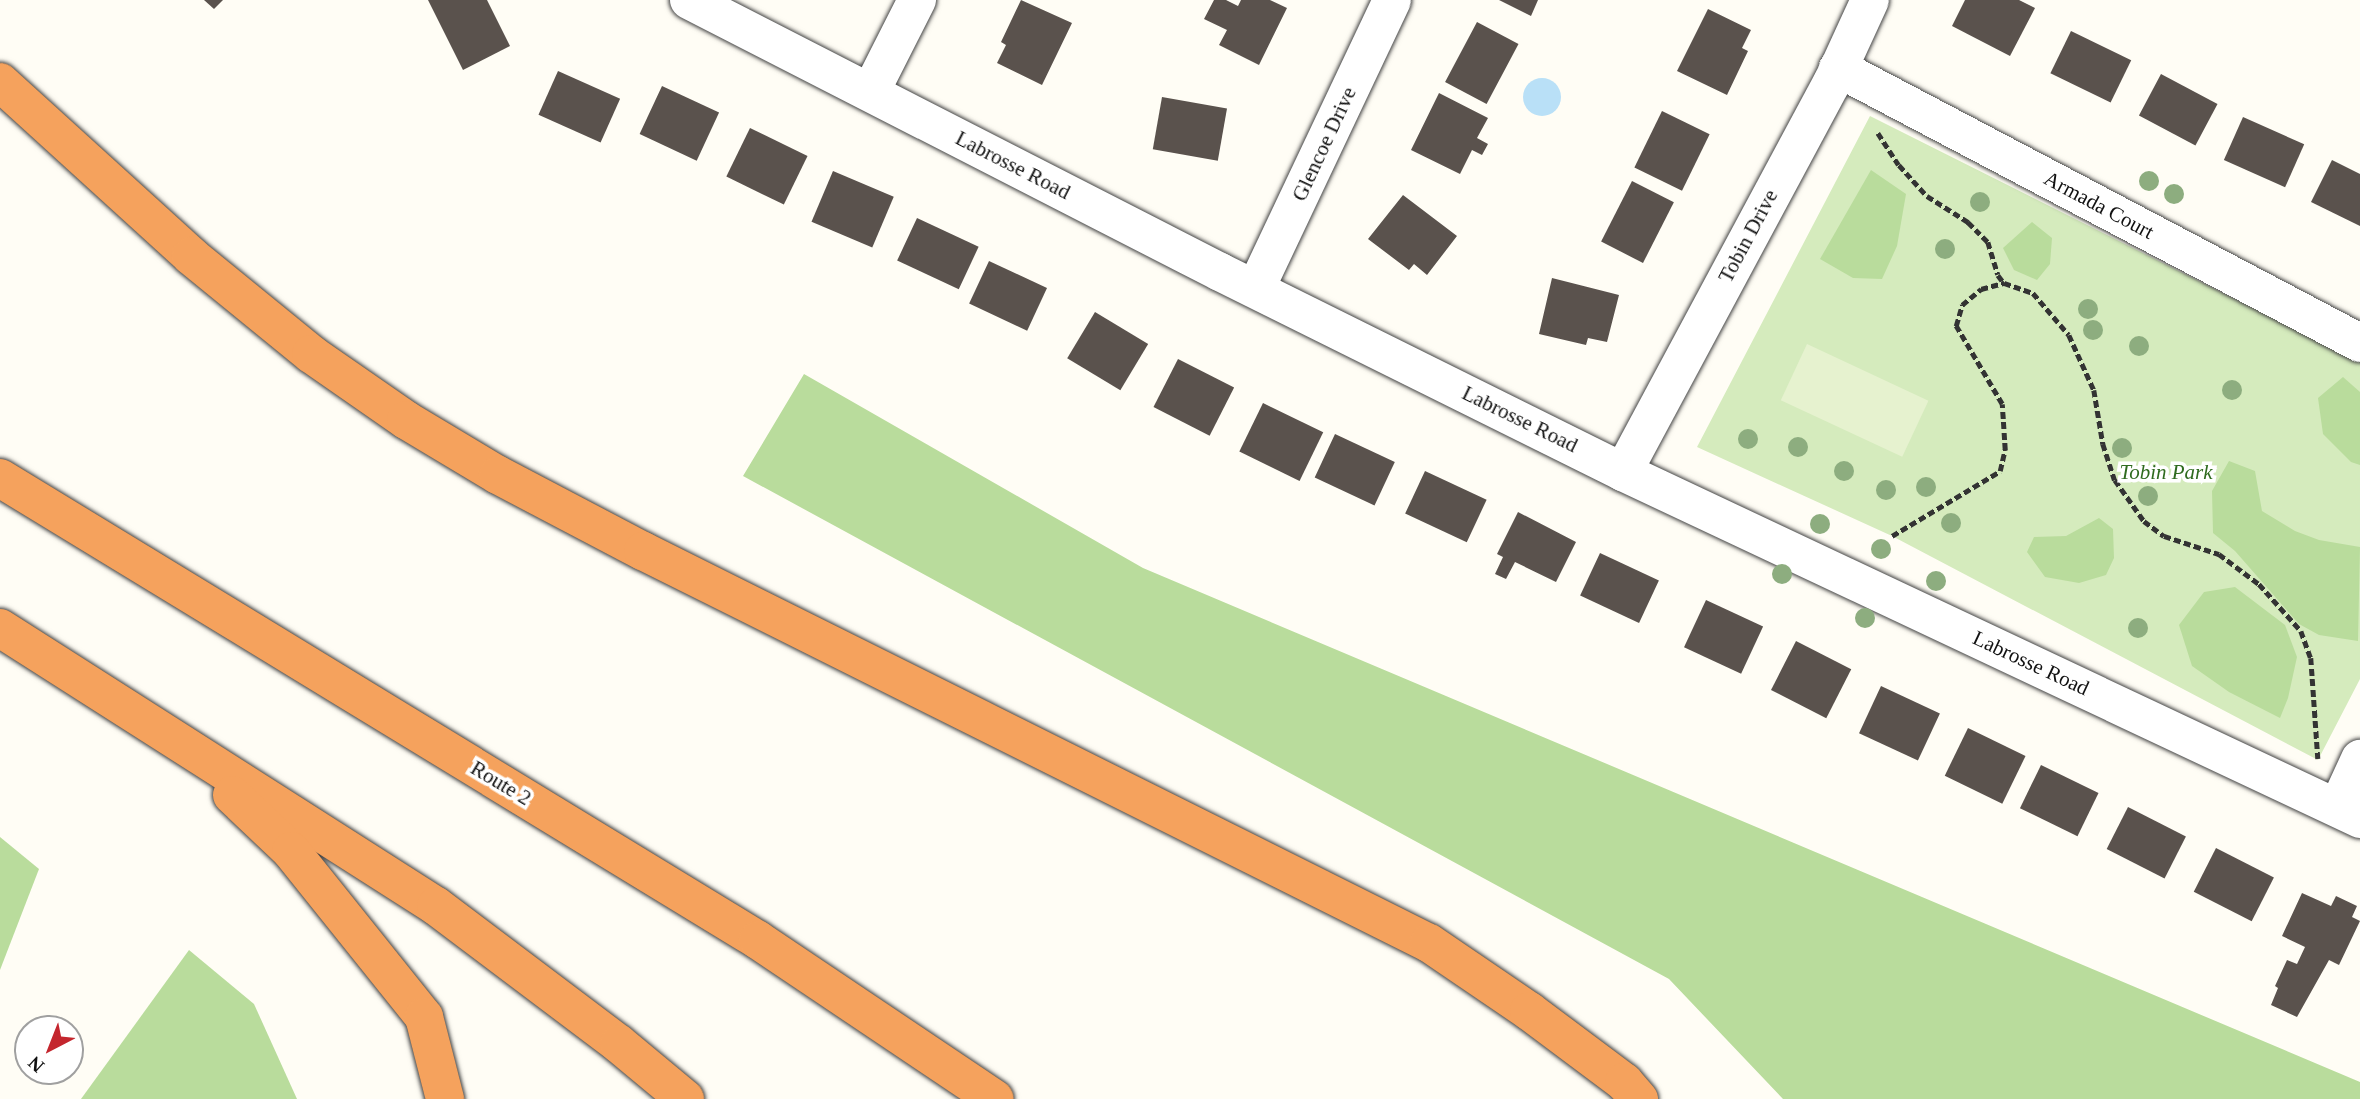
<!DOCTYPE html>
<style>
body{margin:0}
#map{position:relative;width:2360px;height:1099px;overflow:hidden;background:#fffdf5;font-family:"Times New Roman",serif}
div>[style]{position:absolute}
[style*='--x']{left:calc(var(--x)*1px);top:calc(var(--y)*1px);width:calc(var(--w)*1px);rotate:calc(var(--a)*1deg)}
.green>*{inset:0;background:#d5ebbd}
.forest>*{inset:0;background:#b9dc9c}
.pitch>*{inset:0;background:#e6f2cf;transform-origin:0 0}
.water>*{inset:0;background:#b9e0f7}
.round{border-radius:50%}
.building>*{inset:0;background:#5a524d;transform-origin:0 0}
.path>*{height:4.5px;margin-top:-2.25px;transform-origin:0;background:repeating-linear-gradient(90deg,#333 0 7px,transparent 0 10.5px)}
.roads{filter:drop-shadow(0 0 2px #444) drop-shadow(0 0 2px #444)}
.minor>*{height:38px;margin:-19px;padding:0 19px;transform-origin:19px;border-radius:19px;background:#fff}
.motorway>*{height:38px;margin:-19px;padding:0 19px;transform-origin:19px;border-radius:19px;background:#f5a25d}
.trees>*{width:20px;height:20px;margin:-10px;border-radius:50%;background:#8dad7f}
span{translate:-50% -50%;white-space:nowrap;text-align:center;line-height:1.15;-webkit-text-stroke:7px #fff;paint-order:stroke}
.street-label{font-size:21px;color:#111}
.park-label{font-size:21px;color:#2f6b1f;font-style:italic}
.north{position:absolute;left:14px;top:1015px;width:70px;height:70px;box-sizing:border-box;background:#fff;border:2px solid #a0a0a0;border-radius:50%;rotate:222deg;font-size:19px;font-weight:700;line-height:28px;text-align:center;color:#111}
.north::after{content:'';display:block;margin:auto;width:24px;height:32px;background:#c4262e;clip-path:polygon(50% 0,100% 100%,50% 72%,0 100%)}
</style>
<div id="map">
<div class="green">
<div style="clip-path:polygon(1870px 116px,2360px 362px,2360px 679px,2318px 760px,1892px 536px,1697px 447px)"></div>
</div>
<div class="forest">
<div style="clip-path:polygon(1871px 170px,1906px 194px,1897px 246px,1882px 279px,1853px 278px,1820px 259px)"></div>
<div style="clip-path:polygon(2032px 222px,2052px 238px,2050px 264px,2037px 280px,2014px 270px,2003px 248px)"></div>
<div style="clip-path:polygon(804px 374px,1143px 568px,2360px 1082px,2360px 1099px,1783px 1099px,1669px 979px,743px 476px)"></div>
<div style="clip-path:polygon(2343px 377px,2360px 392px,2360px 465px,2351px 462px,2323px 434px,2318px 398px)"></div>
<div style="clip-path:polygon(2229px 461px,2255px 471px,2262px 511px,2295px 531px,2319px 540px,2360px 547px,2358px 641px,2319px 635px,2299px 624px,2235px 551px,2213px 533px,2212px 491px)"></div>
<div style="clip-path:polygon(2099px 518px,2113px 529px,2114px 558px,2106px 575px,2079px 583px,2045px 577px,2027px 552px,2034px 537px,2066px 536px)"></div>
<div style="clip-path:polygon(2235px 587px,2285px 625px,2297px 657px,2288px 698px,2280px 718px,2229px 692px,2192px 666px,2179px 625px,2204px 592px)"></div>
<div style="clip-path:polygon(0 837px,39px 869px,0 970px)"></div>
<div style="clip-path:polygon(189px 950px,254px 1004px,297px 1099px,81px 1099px)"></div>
</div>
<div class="pitch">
<div style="left:1807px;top:344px;width:134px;height:62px;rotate:25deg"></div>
</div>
<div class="water">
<div class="round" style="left:1523px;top:78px;width:38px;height:38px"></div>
</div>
<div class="building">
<div style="clip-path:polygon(204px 0,223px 0,214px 9px)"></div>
<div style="clip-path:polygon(428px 0,487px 0,510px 46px,463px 70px)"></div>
<div style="clip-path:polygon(1021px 0,1072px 23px,1042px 85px,997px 63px,1006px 45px,1001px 42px)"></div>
<div style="clip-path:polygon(1214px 0,1226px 0,1238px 6px,1241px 0,1270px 0,1287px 8px,1259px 65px,1219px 45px,1227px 30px,1204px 19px)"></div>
<div style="clip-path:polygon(1499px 0,1538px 0,1531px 16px)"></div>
<div style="clip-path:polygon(1965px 0,2019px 0,2035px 8px,2010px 56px,1952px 26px)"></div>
<div style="clip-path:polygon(1708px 9px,1751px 30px,1742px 48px,1748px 51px,1727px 95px,1677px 71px)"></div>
<div style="left:1477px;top:22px;width:47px;height:68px;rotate:28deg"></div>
<div style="left:2071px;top:31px;width:67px;height:47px;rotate:26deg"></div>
<div style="left:558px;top:71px;width:68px;height:48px;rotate:24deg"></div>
<div style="left:2161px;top:74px;width:64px;height:47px;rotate:28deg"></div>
<div style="left:662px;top:86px;width:63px;height:53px;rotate:25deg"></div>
<div style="clip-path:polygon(1439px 93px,1488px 118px,1477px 138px,1488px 144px,1482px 155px,1472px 150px,1460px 174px,1411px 150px)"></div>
<div style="left:1162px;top:97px;width:66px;height:53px;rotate:10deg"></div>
<div style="left:1662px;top:111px;width:53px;height:63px;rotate:26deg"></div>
<div style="left:2243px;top:117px;width:67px;height:47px;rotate:24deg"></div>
<div style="left:750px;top:128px;width:64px;height:54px;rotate:26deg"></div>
<div style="clip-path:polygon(2332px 160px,2360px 174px,2360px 226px,2311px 202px)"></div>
<div style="left:833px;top:171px;width:66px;height:55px;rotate:23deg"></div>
<div style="left:1632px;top:181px;width:47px;height:68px;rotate:27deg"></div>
<div style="clip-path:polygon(1403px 195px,1457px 236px,1427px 275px,1414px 264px,1409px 270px,1368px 239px)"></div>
<div style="left:917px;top:218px;width:68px;height:47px;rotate:25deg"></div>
<div style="left:989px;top:261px;width:64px;height:47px;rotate:25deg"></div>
<div style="clip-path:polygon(1552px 278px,1619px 295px,1607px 342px,1588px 338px,1586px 345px,1539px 334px)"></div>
<div style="left:1095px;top:312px;width:62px;height:54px;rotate:31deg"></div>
<div style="left:1178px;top:359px;width:63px;height:54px;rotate:27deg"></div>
<div style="left:1263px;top:403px;width:67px;height:54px;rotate:26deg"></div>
<div style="left:1335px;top:434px;width:66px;height:48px;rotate:25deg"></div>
<div style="left:1425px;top:471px;width:68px;height:47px;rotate:25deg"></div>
<div style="clip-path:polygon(1518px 512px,1576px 542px,1556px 582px,1515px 562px,1506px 579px,1495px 574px,1503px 557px,1497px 554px)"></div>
<div style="left:1600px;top:553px;width:65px;height:47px;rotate:25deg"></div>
<div style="left:1706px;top:600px;width:63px;height:52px;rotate:25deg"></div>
<div style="left:1796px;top:641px;width:62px;height:55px;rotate:27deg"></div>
<div style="left:1881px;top:686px;width:65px;height:52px;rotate:25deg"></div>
<div style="left:1968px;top:728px;width:64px;height:53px;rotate:26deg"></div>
<div style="left:2041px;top:765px;width:64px;height:48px;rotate:26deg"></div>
<div style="left:2128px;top:807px;width:65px;height:47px;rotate:27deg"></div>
<div style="left:2216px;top:848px;width:65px;height:49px;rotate:27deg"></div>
<div style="clip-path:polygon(2302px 893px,2331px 906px,2336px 896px,2357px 906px,2352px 917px,2360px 921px,2339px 965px,2329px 960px,2297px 1017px,2271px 1005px,2278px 988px,2275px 986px,2287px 960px,2297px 964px,2305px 947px,2282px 936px)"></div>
</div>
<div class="path">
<div style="--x:1878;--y:133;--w:38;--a:57"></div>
<div style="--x:1899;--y:165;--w:42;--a:47.9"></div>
<div style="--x:1927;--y:196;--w:49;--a:32.4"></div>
<div style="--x:1968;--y:222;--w:28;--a:45"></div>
<div style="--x:1988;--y:242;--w:34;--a:73"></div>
<div style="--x:1998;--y:275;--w:10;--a:53"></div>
<div style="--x:2004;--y:283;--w:31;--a:19"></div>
<div style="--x:2033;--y:293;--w:55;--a:49.4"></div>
<div style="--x:2069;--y:335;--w:60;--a:65.6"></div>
<div style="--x:2094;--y:390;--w:55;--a:80.5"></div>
<div style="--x:2103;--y:444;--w:38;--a:72"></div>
<div style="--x:2115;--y:480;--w:50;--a:54.7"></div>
<div style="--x:2144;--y:521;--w:25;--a:37"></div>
<div style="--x:2164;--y:536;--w:58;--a:18.1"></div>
<div style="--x:2219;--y:554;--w:50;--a:36.9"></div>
<div style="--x:2259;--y:584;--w:63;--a:48.2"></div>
<div style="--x:2301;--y:631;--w:29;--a:70"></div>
<div style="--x:2311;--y:658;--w:101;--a:86"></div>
<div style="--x:1892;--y:536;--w:126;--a:-31"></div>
<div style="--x:2000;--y:471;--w:22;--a:-77"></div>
<div style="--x:2005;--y:450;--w:46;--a:-93.7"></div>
<div style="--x:2002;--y:404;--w:91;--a:-120.5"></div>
<div style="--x:1956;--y:326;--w:22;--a:-74"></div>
<div style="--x:1962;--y:305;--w:25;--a:-40"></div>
<div style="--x:1981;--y:289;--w:24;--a:-15"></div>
</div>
<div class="roads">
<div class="minor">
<div style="--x:689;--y:0;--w:597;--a:27.12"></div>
<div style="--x:1220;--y:272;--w:450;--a:26.4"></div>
<div style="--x:1623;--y:472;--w:815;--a:25.21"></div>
<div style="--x:1838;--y:68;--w:590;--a:27.78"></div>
<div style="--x:871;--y:91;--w:102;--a:-63.2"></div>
<div style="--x:1256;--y:288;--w:318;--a:-64.7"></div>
<div style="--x:1623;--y:472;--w:442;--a:-61.8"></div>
<div style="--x:1832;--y:83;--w:91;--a:-65.4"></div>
<div style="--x:2338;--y:807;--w:53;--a:-65.4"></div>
</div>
<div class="motorway">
<div style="--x:0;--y:82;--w:258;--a:42.3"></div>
<div style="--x:191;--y:256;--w:155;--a:39.2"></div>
<div style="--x:311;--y:354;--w:116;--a:34.8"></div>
<div style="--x:406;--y:420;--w:107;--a:30.9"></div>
<div style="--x:498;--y:475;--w:164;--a:27.7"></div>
<div style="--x:643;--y:551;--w:878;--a:26.51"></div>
<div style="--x:1429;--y:943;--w:121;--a:34.2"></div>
<div style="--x:1529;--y:1011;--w:119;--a:36.8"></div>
<div style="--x:1624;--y:1082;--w:23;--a:49"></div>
<div style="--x:0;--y:478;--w:888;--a:31.36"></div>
<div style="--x:758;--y:940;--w:285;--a:33.9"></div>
<div style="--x:0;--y:628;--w:517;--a:32.52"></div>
<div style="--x:436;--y:906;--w:229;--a:37"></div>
<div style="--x:619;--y:1044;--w:86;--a:39.8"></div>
<div style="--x:232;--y:795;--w:81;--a:43.5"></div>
<div style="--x:291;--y:851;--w:213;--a:51.3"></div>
<div style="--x:424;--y:1017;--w:85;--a:75.6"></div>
</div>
</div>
<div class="trees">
<div style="left:2149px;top:181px"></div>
<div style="left:2174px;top:194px"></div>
<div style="left:1980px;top:202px"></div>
<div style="left:1945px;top:249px"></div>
<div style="left:2088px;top:309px"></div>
<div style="left:2093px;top:330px"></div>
<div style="left:2139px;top:346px"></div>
<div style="left:2232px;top:390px"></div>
<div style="left:1748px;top:439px"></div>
<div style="left:1798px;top:447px"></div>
<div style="left:2122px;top:448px"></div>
<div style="left:1844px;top:471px"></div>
<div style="left:1926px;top:487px"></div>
<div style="left:1886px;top:490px"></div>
<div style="left:2148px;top:496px"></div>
<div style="left:1951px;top:523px"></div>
<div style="left:1820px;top:524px"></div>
<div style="left:1881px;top:549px"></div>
<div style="left:1782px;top:574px"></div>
<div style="left:1936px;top:581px"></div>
<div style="left:1865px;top:618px"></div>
<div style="left:2138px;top:628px"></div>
</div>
<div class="street-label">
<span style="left:1324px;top:144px;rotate:-65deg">Glencoe Drive</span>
<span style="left:1013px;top:165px;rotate:27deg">Labrosse Road</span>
<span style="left:2099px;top:205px;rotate:28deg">Armada Court</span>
<span style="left:1748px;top:236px;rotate:-62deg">Tobin Drive</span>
<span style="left:1520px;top:419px;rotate:26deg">Labrosse Road</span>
<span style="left:2031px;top:663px;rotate:25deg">Labrosse Road</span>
<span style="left:501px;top:783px;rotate:31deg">Route 2</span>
</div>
<div class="park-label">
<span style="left:2166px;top:472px">Tobin Park</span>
</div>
<div class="north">N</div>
</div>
